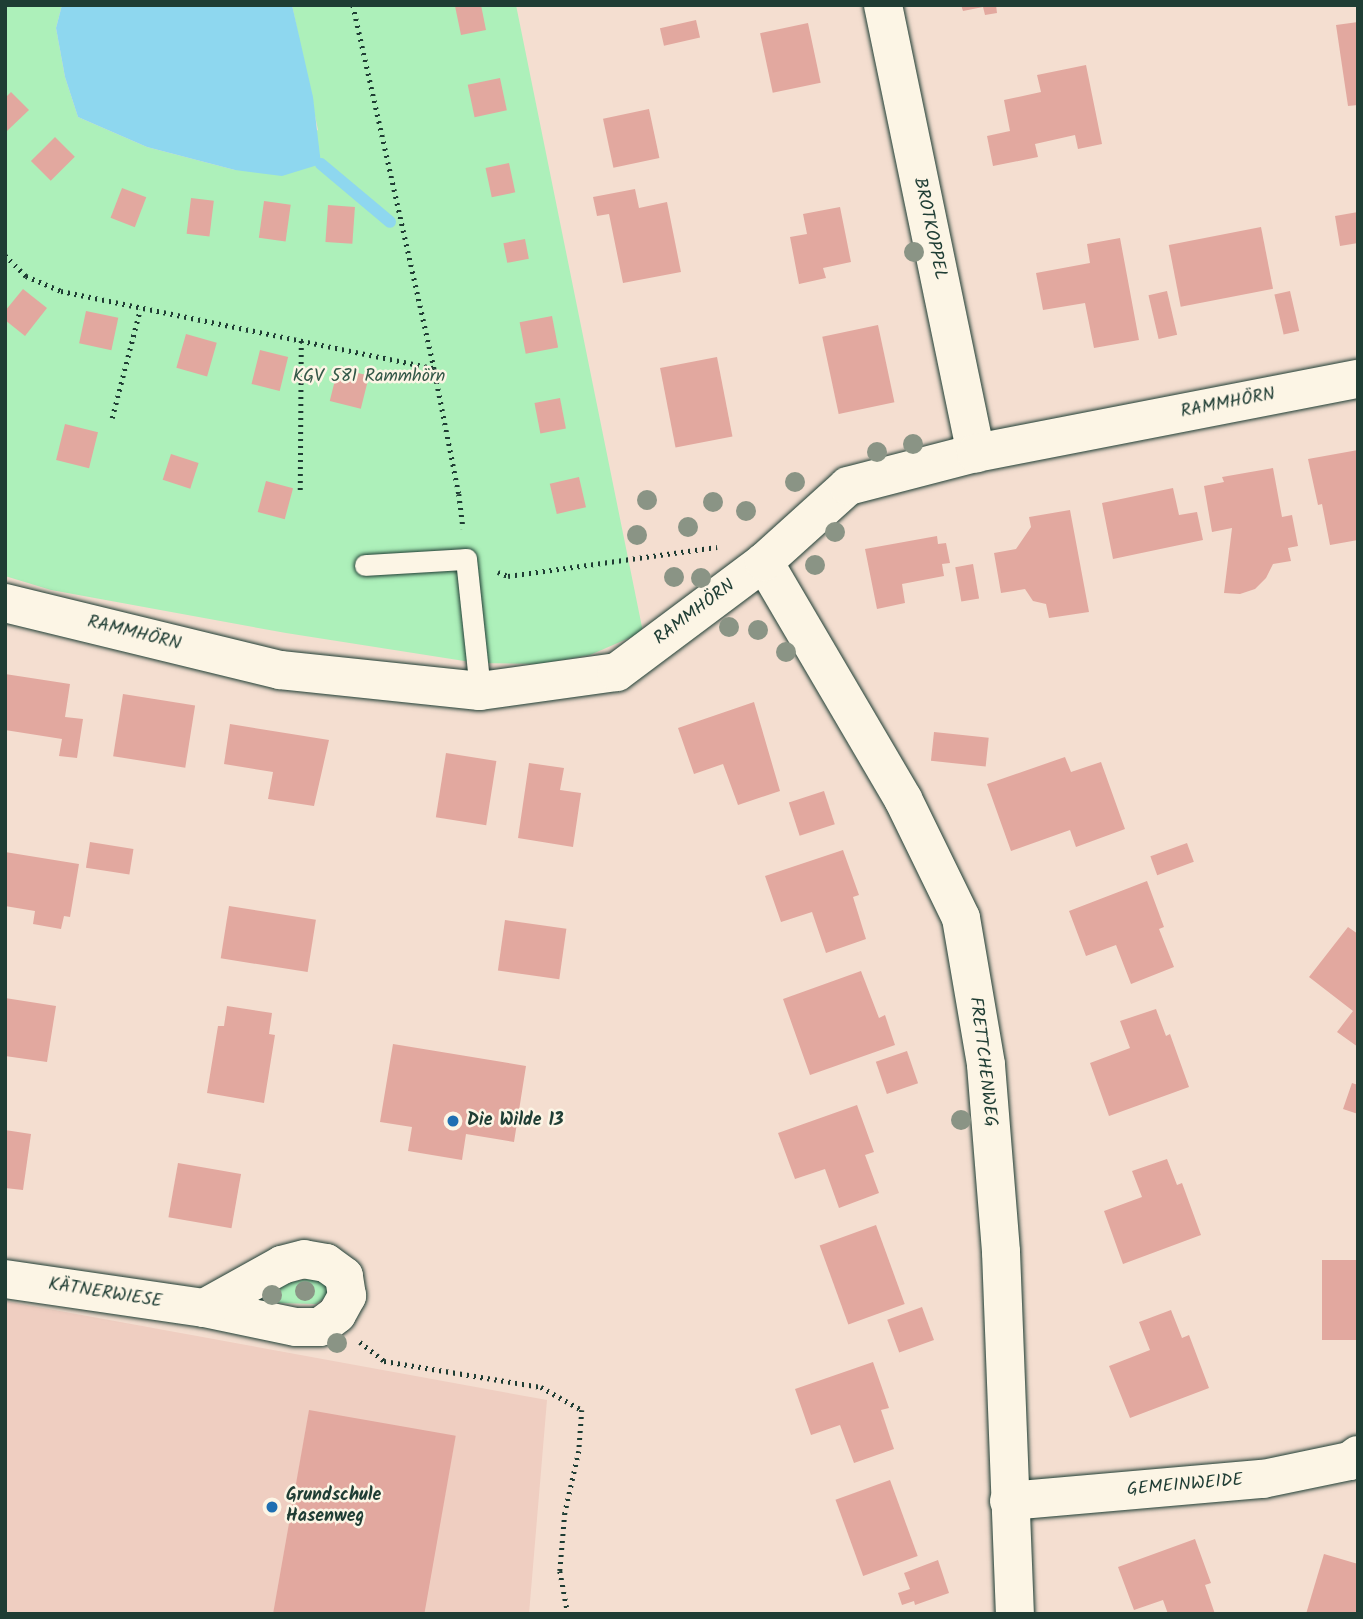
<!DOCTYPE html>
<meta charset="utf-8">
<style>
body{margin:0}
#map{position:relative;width:1363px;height:1619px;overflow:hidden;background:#f4ded0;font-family:Kalam,sans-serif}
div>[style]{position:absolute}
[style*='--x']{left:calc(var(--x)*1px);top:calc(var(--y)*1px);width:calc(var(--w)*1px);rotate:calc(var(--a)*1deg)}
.built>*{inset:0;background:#efcec1}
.green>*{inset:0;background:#adf0ba}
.water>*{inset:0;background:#8ed7ef}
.stream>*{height:12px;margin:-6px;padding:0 6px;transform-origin:6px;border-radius:6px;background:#8ed7ef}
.building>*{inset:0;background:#e2a89f;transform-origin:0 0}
.path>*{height:4.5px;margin-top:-2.25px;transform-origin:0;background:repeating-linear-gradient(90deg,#1f3d34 0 2px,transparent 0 7px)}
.roads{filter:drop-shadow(0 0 2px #1f3d34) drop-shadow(0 0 2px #1f3d34)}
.service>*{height:21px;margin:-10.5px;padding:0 10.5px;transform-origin:10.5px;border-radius:10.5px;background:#fcf5e5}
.minor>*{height:38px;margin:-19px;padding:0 19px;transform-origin:19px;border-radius:19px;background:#fcf5e5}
.trees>*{width:20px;height:20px;margin:-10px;border-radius:50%;background:#8a9485}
.dots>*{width:19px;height:19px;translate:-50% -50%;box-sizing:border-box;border:4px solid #fcf5e5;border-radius:50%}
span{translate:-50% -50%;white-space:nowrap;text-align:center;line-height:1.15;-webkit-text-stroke:5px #fcf5e5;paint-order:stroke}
.street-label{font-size:18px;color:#1f3d34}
.park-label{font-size:18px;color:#345848}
.poi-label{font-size:18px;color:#1f3d34;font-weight:700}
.left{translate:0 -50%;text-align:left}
.frame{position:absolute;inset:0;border:7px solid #1f3d34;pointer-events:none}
</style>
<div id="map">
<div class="built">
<div style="clip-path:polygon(5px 1301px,547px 1400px,529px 1614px,5px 1614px)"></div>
</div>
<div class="green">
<div style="clip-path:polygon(5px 5px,62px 5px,56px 28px,65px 77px,78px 117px,147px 147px,235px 170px,318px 130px,292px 5px,516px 5px,643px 632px,590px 655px,539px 664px,477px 663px,286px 633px,51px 590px,5px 576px)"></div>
<div style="clip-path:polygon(313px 1278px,328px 1281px,330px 1294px,316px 1304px,276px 1303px,260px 1296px,291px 1282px)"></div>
</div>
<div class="water">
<div style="clip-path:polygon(62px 5px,292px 5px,313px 97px,321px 164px,282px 176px,235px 170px,147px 147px,78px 117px,65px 77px,56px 28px)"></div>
</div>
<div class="stream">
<div style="--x:321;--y:164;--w:90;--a:40"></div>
</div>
<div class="building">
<div style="clip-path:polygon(461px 5px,481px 5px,486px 30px,461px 35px,455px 6px)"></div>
<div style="clip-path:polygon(961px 5px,996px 5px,997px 13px,985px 15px,983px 7px,963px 11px)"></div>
<div style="left:696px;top:20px;width:18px;height:37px;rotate:77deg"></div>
<div style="clip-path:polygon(1358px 22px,1358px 105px,1348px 106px,1336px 25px)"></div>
<div style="left:808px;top:23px;width:61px;height:49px;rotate:78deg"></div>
<div style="clip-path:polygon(1086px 65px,1102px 144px,1078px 149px,1075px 135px,1035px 144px,1038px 157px,993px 166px,987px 136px,1010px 131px,1004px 100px,1041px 92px,1037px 75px)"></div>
<div style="left:500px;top:78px;width:33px;height:33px;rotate:78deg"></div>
<div style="clip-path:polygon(11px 92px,29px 110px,7px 131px,5px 98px)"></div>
<div style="left:649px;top:109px;width:50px;height:47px;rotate:78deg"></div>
<div style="left:55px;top:137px;width:28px;height:34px;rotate:45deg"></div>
<div style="left:509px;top:163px;width:30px;height:24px;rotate:78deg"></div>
<div style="left:122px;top:188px;width:26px;height:32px;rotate:21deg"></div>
<div style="clip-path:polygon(635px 189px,639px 208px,667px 202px,681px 272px,623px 283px,609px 214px,597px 216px,593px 197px)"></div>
<div style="left:191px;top:198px;width:23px;height:36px;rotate:7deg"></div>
<div style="left:264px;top:201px;width:27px;height:37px;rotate:8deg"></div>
<div style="left:328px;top:205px;width:27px;height:37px;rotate:4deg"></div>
<div style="clip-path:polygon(840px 207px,851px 262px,823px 268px,826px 278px,799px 284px,790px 237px,807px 234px,803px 214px)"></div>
<div style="clip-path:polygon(1358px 212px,1358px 243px,1340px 246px,1335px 216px)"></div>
<div style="left:1261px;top:227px;width:63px;height:94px;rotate:79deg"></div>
<div style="clip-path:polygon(1120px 238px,1139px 340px,1094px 348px,1085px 303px,1043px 310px,1036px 273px,1090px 263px,1087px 244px)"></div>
<div style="left:525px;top:239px;width:20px;height:22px;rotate:79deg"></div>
<div style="clip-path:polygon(23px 289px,47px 308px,25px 336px,5px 320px,5px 311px)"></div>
<div style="left:1167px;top:291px;width:45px;height:19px;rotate:77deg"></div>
<div style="left:1290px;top:291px;width:41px;height:16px;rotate:77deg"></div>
<div style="left:86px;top:311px;width:33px;height:33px;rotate:12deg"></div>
<div style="left:552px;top:316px;width:32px;height:33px;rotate:79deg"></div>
<div style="left:878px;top:325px;width:79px;height:57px;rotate:78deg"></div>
<div style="left:186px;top:334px;width:32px;height:35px;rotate:16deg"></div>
<div style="left:260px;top:350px;width:29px;height:35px;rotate:14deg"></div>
<div style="left:717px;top:357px;width:81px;height:58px;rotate:79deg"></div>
<div style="left:338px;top:368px;width:32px;height:34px;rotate:14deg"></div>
<div style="left:560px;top:398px;width:31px;height:26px;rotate:79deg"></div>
<div style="left:65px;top:424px;width:34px;height:37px;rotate:14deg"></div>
<div style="clip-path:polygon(1358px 450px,1358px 540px,1330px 545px,1322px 504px,1318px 505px,1308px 459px)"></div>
<div style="left:171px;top:454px;width:29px;height:27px;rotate:18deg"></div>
<div style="clip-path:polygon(1273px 468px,1282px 517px,1292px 515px,1298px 546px,1288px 548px,1291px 561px,1273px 564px,1266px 578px,1255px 589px,1240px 594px,1224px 593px,1232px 528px,1212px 532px,1204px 486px,1224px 482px,1222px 477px)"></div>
<div style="left:579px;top:477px;width:31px;height:30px;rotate:77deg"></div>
<div style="left:266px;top:481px;width:28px;height:32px;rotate:15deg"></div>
<div style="clip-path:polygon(1173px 488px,1179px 515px,1197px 512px,1203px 540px,1113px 559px,1102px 503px)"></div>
<div style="clip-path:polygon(1070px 510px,1089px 612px,1049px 618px,1046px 604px,1033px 601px,1025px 589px,1001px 593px,994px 553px,1016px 549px,1031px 527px,1029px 517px)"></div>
<div style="clip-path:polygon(937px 536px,938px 544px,946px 543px,950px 563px,942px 564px,944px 576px,902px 584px,905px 603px,877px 609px,865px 549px)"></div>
<div style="left:973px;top:564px;width:35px;height:18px;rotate:80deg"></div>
<div style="clip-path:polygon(5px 674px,70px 684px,65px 717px,83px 719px,77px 758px,59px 756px,62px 739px,5px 730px)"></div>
<div style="left:123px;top:694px;width:73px;height:63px;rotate:9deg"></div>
<div style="clip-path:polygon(754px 702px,780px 791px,738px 805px,723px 764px,694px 774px,678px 728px)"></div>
<div style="clip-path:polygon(230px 724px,329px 740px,314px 806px,268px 799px,273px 772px,224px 764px)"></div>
<div style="left:934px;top:732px;width:55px;height:29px;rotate:6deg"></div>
<div style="left:446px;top:753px;width:51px;height:65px;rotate:9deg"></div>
<div style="clip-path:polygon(1065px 757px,1071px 772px,1101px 762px,1125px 829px,1076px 847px,1070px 830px,1011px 851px,987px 784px)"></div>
<div style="clip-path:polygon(529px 763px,564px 768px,560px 790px,581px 793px,573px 847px,518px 838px)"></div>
<div style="left:824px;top:791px;width:35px;height:37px;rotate:72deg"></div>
<div style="left:90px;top:842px;width:44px;height:26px;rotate:9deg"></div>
<div style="left:1187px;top:843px;width:20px;height:39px;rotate:70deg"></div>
<div style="clip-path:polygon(843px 850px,859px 895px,853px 897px,866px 939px,826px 953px,812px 912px,781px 922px,765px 876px)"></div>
<div style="clip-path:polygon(5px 852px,79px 864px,70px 917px,64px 916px,61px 929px,33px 924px,35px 911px,5px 906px)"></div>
<div style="clip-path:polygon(1147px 881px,1164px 927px,1159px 929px,1174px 967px,1131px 984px,1116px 945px,1086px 956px,1069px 911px)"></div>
<div style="left:229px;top:906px;width:88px;height:53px;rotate:9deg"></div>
<div style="left:505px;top:920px;width:62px;height:51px;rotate:8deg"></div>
<div style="clip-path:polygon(1348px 927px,1358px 934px,1358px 1047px,1337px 1032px,1353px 1011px,1309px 977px)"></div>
<div style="clip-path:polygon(861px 971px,879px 1018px,885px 1015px,895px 1045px,810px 1075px,783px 999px)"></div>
<div style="clip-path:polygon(5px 998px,56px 1006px,47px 1062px,5px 1056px)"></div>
<div style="clip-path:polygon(227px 1006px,272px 1013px,269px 1034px,275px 1035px,264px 1103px,207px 1093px,218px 1026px,224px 1026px)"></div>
<div style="clip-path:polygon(1156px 1009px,1166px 1036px,1170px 1034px,1189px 1087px,1109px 1116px,1090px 1063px,1130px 1048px,1120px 1021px)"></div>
<div style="clip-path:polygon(393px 1044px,526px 1066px,514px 1142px,466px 1134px,462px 1160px,408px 1151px,412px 1127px,380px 1122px)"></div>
<div style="left:907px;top:1051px;width:34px;height:33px;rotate:71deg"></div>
<div style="clip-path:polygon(1352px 1083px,1358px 1085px,1358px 1114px,1343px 1109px)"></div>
<div style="clip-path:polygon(857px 1105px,874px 1152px,865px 1155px,879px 1193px,839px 1208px,825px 1169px,795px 1179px,778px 1133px)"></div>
<div style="clip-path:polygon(5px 1130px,31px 1134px,23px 1190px,5px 1188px)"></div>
<div style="clip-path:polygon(1167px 1159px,1177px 1185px,1182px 1183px,1201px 1235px,1123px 1264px,1104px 1211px,1142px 1197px,1132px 1171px)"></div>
<div style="left:178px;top:1163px;width:64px;height:55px;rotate:10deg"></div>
<div style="left:876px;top:1225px;width:84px;height:60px;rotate:70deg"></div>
<div style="left:1322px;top:1260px;width:36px;height:80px"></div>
<div style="left:922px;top:1307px;width:35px;height:37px;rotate:70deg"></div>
<div style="clip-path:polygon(1171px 1310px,1182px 1338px,1189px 1335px,1209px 1388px,1130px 1418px,1109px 1366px,1150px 1350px,1139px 1322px)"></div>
<div style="clip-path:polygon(873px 1362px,889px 1408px,881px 1410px,894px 1449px,854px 1463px,840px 1425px,811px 1435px,795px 1389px)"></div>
<div style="left:309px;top:1410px;width:149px;height:207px;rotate:10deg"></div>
<div style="left:890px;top:1480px;width:81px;height:58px;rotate:70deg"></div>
<div style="clip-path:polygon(1195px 1539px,1211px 1583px,1205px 1585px,1215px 1614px,1168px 1614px,1163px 1600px,1134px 1610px,1118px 1567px)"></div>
<div style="clip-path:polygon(1324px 1554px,1358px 1564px,1358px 1614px,1306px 1614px)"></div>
<div style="clip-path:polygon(938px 1560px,949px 1593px,915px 1605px,914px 1601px,902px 1605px,898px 1593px,910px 1589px,904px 1573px)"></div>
</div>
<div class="path">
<div style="--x:353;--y:5;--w:372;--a:77.4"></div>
<div style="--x:5;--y:255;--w:30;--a:45"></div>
<div style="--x:26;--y:276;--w:38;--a:23"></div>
<div style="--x:61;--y:291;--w:381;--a:11.7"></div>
<div style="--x:434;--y:368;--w:128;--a:78.8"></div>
<div style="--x:459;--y:494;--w:35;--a:83"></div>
<div style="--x:112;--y:418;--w:112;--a:-75.5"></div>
<div style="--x:300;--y:490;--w:150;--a:-89.6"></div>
<div style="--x:498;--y:572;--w:11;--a:22"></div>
<div style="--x:508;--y:576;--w:211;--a:-7.9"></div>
<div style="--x:360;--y:1342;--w:31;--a:38"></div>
<div style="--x:384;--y:1361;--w:159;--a:9.4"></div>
<div style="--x:541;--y:1387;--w:47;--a:29.3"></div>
<div style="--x:582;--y:1410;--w:41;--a:94.2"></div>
<div style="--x:579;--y:1451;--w:64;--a:102.7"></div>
<div style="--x:565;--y:1513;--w:58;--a:94.9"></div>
<div style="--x:560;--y:1571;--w:44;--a:79.5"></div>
</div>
<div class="roads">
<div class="service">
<div style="--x:365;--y:565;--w:101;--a:-3.4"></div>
<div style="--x:466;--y:559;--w:133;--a:83.9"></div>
</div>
<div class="minor">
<div style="--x:883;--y:5;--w:458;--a:78.3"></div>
<div style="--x:764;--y:562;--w:275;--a:59.6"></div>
<div style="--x:903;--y:799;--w:132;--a:64"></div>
<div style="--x:961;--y:918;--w:149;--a:80.3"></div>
<div style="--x:986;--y:1065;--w:188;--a:85.4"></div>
<div style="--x:1001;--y:1252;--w:362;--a:87.8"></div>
<div style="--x:5;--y:603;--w:283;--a:13.7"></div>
<div style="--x:280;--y:670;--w:201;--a:6"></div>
<div style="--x:480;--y:691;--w:138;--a:-7.9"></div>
<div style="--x:617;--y:672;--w:184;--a:-36.8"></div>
<div style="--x:764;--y:562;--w:113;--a:-42.1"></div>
<div style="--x:848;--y:486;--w:132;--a:-14.5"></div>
<div style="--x:976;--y:453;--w:389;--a:-11"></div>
<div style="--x:5;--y:1279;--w:201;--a:8.3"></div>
<div style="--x:204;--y:1308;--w:94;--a:11.7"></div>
<div style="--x:296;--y:1327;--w:24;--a:0"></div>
<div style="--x:320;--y:1327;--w:21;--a:-37"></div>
<div style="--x:337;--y:1314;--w:21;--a:-61"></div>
<div style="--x:347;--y:1296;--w:20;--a:-99"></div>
<div style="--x:344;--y:1276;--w:22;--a:-144"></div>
<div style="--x:326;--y:1263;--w:22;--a:-170"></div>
<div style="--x:304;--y:1259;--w:23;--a:165"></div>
<div style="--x:282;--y:1265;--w:89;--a:151.1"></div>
<div style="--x:1009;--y:1501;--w:255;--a:-5"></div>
<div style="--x:1263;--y:1479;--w:89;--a:-11.7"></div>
<div style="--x:1350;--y:1461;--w:10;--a:-37"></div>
</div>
</div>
<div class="trees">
<div style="left:914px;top:252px"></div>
<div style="left:913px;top:444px"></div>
<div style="left:877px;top:452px"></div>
<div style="left:795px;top:482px"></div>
<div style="left:647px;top:500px"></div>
<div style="left:713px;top:502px"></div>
<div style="left:746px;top:511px"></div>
<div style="left:688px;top:527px"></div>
<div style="left:835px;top:532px"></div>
<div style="left:637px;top:535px"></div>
<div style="left:815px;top:565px"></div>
<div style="left:674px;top:577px"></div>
<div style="left:701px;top:578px"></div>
<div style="left:729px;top:627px"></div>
<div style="left:758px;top:630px"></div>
<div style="left:786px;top:652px"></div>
<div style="left:961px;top:1120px"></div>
<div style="left:305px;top:1291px"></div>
<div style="left:272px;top:1295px"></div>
<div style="left:337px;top:1343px"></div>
</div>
<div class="dots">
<div style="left:453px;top:1121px;background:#1f6fb2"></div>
<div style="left:272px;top:1507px;background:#1f6fb2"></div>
</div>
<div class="street-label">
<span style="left:929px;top:229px;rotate:78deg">BROTKOPPEL</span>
<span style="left:1228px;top:404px;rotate:-11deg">RAMMHÖRN</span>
<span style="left:695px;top:613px;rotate:-37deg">RAMMHÖRN</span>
<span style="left:134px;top:634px;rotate:14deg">RAMMHÖRN</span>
<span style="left:982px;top:1062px;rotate:83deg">FRETTCHENWEG</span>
<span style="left:105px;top:1294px;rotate:9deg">KÄTNERWIESE</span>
<span style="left:1185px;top:1486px;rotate:-5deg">GEMEINWEIDE</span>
</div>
<div class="park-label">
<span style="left:369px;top:377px">KGV 581 Rammhörn</span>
</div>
<div class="poi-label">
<span class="left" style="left:467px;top:1121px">Die Wilde 13</span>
<span class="left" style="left:286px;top:1507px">Grundschule<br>Hasenweg</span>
</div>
<div class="frame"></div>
</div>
